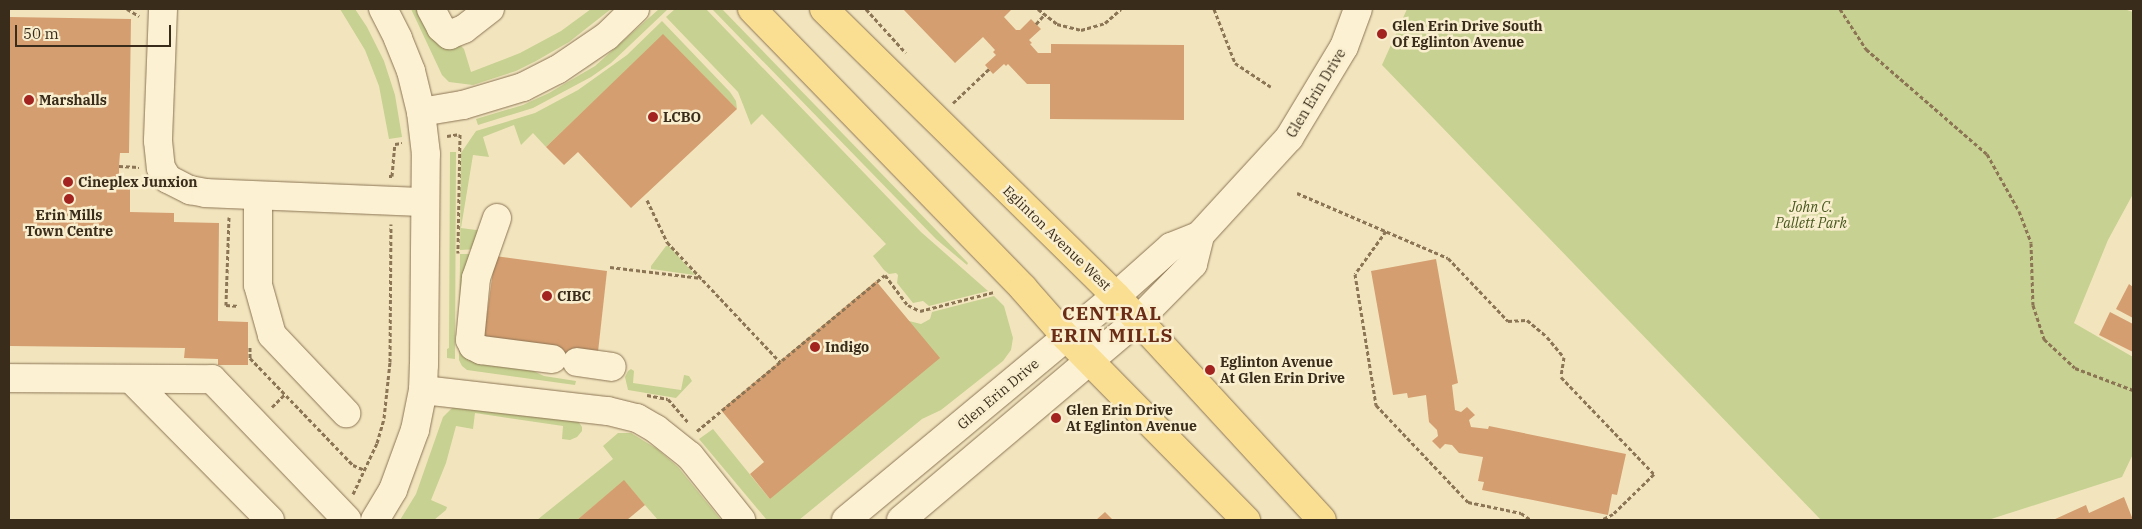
<!DOCTYPE html>
<style>
body{margin:0}
#map{position:relative;width:2142px;height:529px;overflow:hidden;background:#f2e5be;font-family:"IBM Plex Serif",serif}
div>[style]{position:absolute}
[style*='--x']{left:calc(var(--x)*1px);top:calc(var(--y)*1px);width:calc(var(--w)*1px);rotate:calc(var(--a)*1deg)}
.green>*{inset:0;background:#c7d191}
.building>*{inset:0;background:#d49e70}
.path>*{height:3px;margin-top:-1.5px;transform-origin:0;background:repeating-linear-gradient(90deg,#8c7555 0 4px,transparent 0 6.5px)}
.roads{filter:drop-shadow(0 0 1px #8c7555) drop-shadow(0 0 1px #8c7555)}
.minor>*{height:28px;margin:-14px;padding:0 14px;transform-origin:14px;border-radius:14px;background:#fcf1d2}
.major>*{height:28px;margin:-14px;padding:0 14px;transform-origin:14px;border-radius:14px;background:#fade91}
.dots>*{width:14px;height:14px;translate:-50% -50%;box-sizing:border-box;border:2px solid #f9eece;border-radius:50%}
span{translate:-50% -50%;white-space:nowrap;text-align:center;line-height:1.15;-webkit-text-stroke:5px #f9eece;paint-order:stroke}
.poi-label{font-size:14px;color:#3a2c1b;font-weight:700}
.left{translate:0 -50%;text-align:left}
.street-label{font-size:14px;color:#3a2c1b}
.park-label{font-size:14px;color:#48591f;font-style:italic}
.district-label{font-size:19px;color:#6b2c16;font-weight:700;letter-spacing:1px}
.frame{position:absolute;inset:0;border:10px solid #3a2c1b;pointer-events:none}
.scale{position:absolute;left:15px;top:25px;width:156px;height:22px;box-sizing:border-box;border:2px solid #3a2c1b;border-top:0;padding-left:6px;font-size:15px;line-height:18px;white-space:nowrap;color:#3a2c1b;-webkit-text-stroke:4px #f9eece;paint-order:stroke}
</style>
<div id="map">
<div class="green">
<div style="clip-path:polygon(340px 9px,355px 9px,367px 27px,384px 61px,395px 95px,402px 137px,389px 139px,379px 86px,365px 50px)"></div>
<div style="clip-path:polygon(411px 9px,424px 9px,464px 49px,471px 72px,520px 53px,561px 31px,591px 9px,611px 9px,569px 42px,536px 61px,516px 71px,473px 85px,449px 82px,442px 75px)"></div>
<div style="clip-path:polygon(659px 9px,668px 9px,611px 63px,591px 77px,533px 108px,478px 125px,476px 119px,523px 105px,549px 93px,595px 66px)"></div>
<div style="clip-path:polygon(675px 9px,706px 9px,921px 232px,988px 291px,929px 306px,923px 301px,913px 303px,897px 283px,898px 275px,896px 273px,889px 274px,884px 270px,873px 256px,886px 244px,762px 114px,751px 125px,738px 92px,666px 17px)"></div>
<div style="clip-path:polygon(712px 9px,722px 9px,968px 263px,967px 265px,936px 239px)"></div>
<div style="clip-path:polygon(1407px 9px,2124px 9px,2133px 12px,2133px 194px,2108px 240px,2074px 323px,2133px 357px,2133px 454px,2122px 477px,1988px 520px,1821px 520px,1382px 65px)"></div>
<div style="clip-path:polygon(662px 21px,730px 92px,736px 101px,737px 109px,663px 35px,546px 147px,533px 133px,521px 145px,514px 125px,483px 137px,489px 157px,473px 155px,461px 228px,484px 231px,479px 249px,460px 250px,461px 153px,476px 131px,535px 113px,578px 90px,627px 55px)"></div>
<div style="clip-path:polygon(450px 152px,456px 152px,455px 359px,447px 358px,447px 349px,449px 348px)"></div>
<div style="clip-path:polygon(666px 246px,669px 246px,695px 275px,651px 269px,651px 266px)"></div>
<div style="clip-path:polygon(460px 254px,477px 254px,462px 338px,544px 376px,576px 381px,575px 385px,467px 370px,462px 366px,459px 360px)"></div>
<div style="clip-path:polygon(994px 296px,1004px 306px,1013px 338px,1011px 350px,1003px 361px,941px 410px,922px 419px,799px 520px,766px 519px,699px 439px,713px 429px,770px 499px,909px 321px,921px 324px,930px 319px,932px 312px)"></div>
<div style="clip-path:polygon(631px 369px,634px 371px,633px 383px,681px 390px,684px 375px,689px 376px,692px 381px,676px 398px,628px 390px,625px 377px,628px 371px)"></div>
<div style="clip-path:polygon(453px 407px,578px 421px,582px 427px,582px 431px,577px 437px,570px 440px,562px 439px,563px 426px,475px 413px,473px 429px,456px 426px,446px 463px,431px 500px,447px 507px,446px 510px,434px 520px,400px 520px,416px 494px,443px 417px)"></div>
<div style="clip-path:polygon(618px 433px,631px 433px,657px 449px,678px 467px,721px 520px,658px 520px,624px 481px,577px 520px,537px 520px,613px 459px,603px 446px)"></div>
</div>
<div class="building">
<div style="clip-path:polygon(903px 9px,1009px 9px,1011px 10px,1004px 17px,1016px 30px,1020px 30px,1031px 19px,1041px 29px,1029px 40px,1032px 43px,1030px 44px,1038px 53px,1051px 53px,1051px 44px,1184px 45px,1184px 120px,1050px 119px,1050px 84px,1027px 84px,1008px 64px,1006px 66px,1004px 64px,993px 74px,985px 65px,996px 55px,993px 52px,995px 50px,983px 37px,955px 63px)"></div>
<div style="clip-path:polygon(9px 17px,131px 19px,129px 153px,120px 153px,119px 166px,119px 181px,128px 181px,128px 186px,130px 186px,130px 212px,174px 213px,174px 222px,219px 223px,218px 321px,248px 322px,248px 365px,218px 365px,218px 359px,184px 358px,185px 348px,9px 346px)"></div>
<div style="clip-path:polygon(663px 34px,737px 109px,631px 208px,578px 152px,564px 165px,546px 147px)"></div>
<div style="clip-path:polygon(495px 256px,607px 271px,598px 352px,576px 369px,550px 366px,483px 343px)"></div>
<div style="clip-path:polygon(1436px 259px,1458px 383px,1452px 385px,1455px 410px,1461px 412px,1467px 407px,1475px 415px,1469px 420px,1471px 427px,1488px 429px,1489px 426px,1626px 454px,1617px 495px,1612px 494px,1608px 515px,1482px 490px,1484px 482px,1478px 481px,1483px 457px,1459px 453px,1452px 445px,1445px 444px,1440px 449px,1432px 441px,1438px 436px,1437px 430px,1429px 422px,1426px 395px,1408px 398px,1407px 393px,1393px 395px,1371px 271px)"></div>
<div style="clip-path:polygon(876px 281px,940px 358px,770px 499px,750px 474px,764px 462px,721px 410px)"></div>
<div style="clip-path:polygon(2129px 284px,2133px 287px,2133px 318px,2116px 309px)"></div>
<div style="clip-path:polygon(2110px 312px,2133px 324px,2133px 352px,2099px 335px)"></div>
<div style="clip-path:polygon(624px 480px,645px 505px,627px 520px,577px 520px)"></div>
<div style="clip-path:polygon(2124px 497px,2133px 520px,2053px 520px,2086px 505px,2089px 513px)"></div>
<div style="clip-path:polygon(1105px 512px,1113px 520px,1096px 520px)"></div>
</div>
<div class="path">
<div style="--x:127;--y:9;--w:14;--a:30"></div>
<div style="--x:866;--y:9;--w:59;--a:47.7"></div>
<div style="--x:1038;--y:9;--w:24;--a:38"></div>
<div style="--x:1057;--y:24;--w:25;--a:14"></div>
<div style="--x:1081;--y:30;--w:25;--a:-16"></div>
<div style="--x:1105;--y:23;--w:21;--a:-41"></div>
<div style="--x:1214;--y:9;--w:58;--a:68.7"></div>
<div style="--x:1235;--y:63;--w:43;--a:33.7"></div>
<div style="--x:1840;--y:9;--w:48;--a:57"></div>
<div style="--x:1866;--y:49;--w:160;--a:41"></div>
<div style="--x:1987;--y:154;--w:65;--a:60.7"></div>
<div style="--x:2019;--y:211;--w:34;--a:69"></div>
<div style="--x:2031;--y:243;--w:62;--a:88.2"></div>
<div style="--x:2033;--y:305;--w:36;--a:72"></div>
<div style="--x:2044;--y:339;--w:42;--a:43.1"></div>
<div style="--x:2075;--y:368;--w:62;--a:20.8"></div>
<div style="--x:1036;--y:24;--w:12;--a:-48"></div>
<div style="--x:953;--y:103;--w:50;--a:-43.4"></div>
<div style="--x:447;--y:136;--w:13;--a:-9"></div>
<div style="--x:460;--y:134;--w:119;--a:91"></div>
<div style="--x:119;--y:166;--w:20;--a:3"></div>
<div style="--x:389;--y:176;--w:3;--a:0"></div>
<div style="--x:392;--y:176;--w:32;--a:-85"></div>
<div style="--x:395;--y:144;--w:7;--a:-8"></div>
<div style="--x:1297;--y:193;--w:164;--a:23.3"></div>
<div style="--x:1448;--y:258;--w:87;--a:46.4"></div>
<div style="--x:1508;--y:321;--w:19;--a:-3"></div>
<div style="--x:1527;--y:320;--w:26;--a:40"></div>
<div style="--x:1547;--y:337;--w:26;--a:50"></div>
<div style="--x:1564;--y:357;--w:20;--a:99"></div>
<div style="--x:1561;--y:377;--w:134;--a:46.2"></div>
<div style="--x:1654;--y:474;--w:57;--a:135.7"></div>
<div style="--x:1613;--y:514;--w:13;--a:153"></div>
<div style="--x:647;--y:200;--w:47;--a:64.5"></div>
<div style="--x:667;--y:242;--w:165;--a:46.7"></div>
<div style="--x:229;--y:217;--w:88;--a:92"></div>
<div style="--x:226;--y:305;--w:13;--a:4"></div>
<div style="--x:1386;--y:231;--w:53;--a:125.8"></div>
<div style="--x:1355;--y:274;--w:133;--a:80.9"></div>
<div style="--x:1376;--y:405;--w:134;--a:46.5"></div>
<div style="--x:1468;--y:502;--w:54;--a:11.7"></div>
<div style="--x:1521;--y:513;--w:12;--a:35"></div>
<div style="--x:610;--y:267;--w:92;--a:6.9"></div>
<div style="--x:250;--y:347;--w:11;--a:90"></div>
<div style="--x:250;--y:358;--w:149;--a:46.1"></div>
<div style="--x:353;--y:465;--w:13;--a:23"></div>
<div style="--x:647;--y:395;--w:21;--a:11"></div>
<div style="--x:668;--y:399;--w:30;--a:49"></div>
<div style="--x:272;--y:407;--w:18;--a:-45"></div>
<div style="--x:697;--y:431;--w:244;--a:-39.7"></div>
<div style="--x:885;--y:275;--w:38;--a:53"></div>
<div style="--x:908;--y:305;--w:13;--a:27"></div>
<div style="--x:920;--y:311;--w:76;--a:-14.4"></div>
<div style="--x:353;--y:494;--w:56;--a:-64.8"></div>
<div style="--x:377;--y:443;--w:26;--a:-74"></div>
<div style="--x:384;--y:418;--w:56;--a:-83.9"></div>
<div style="--x:390;--y:362;--w:138;--a:-89.6"></div>
</div>
<div class="roads">
<div class="minor">
<div style="--x:163;--y:9;--w:132;--a:92.2"></div>
<div style="--x:158;--y:141;--w:27;--a:84"></div>
<div style="--x:161;--y:168;--w:13;--a:58"></div>
<div style="--x:168;--y:179;--w:25;--a:27"></div>
<div style="--x:190;--y:190;--w:16;--a:11"></div>
<div style="--x:206;--y:193;--w:219;--a:2.4"></div>
<div style="--x:431;--y:9;--w:21;--a:62"></div>
<div style="--x:441;--y:28;--w:11;--a:41"></div>
<div style="--x:449;--y:35;--w:16;--a:-22"></div>
<div style="--x:464;--y:29;--w:33;--a:-38"></div>
<div style="--x:421;--y:112;--w:43;--a:-9.5"></div>
<div style="--x:463;--y:105;--w:63;--a:-16.7"></div>
<div style="--x:523;--y:87;--w:38;--a:-27"></div>
<div style="--x:557;--y:70;--w:60;--a:-34.2"></div>
<div style="--x:607;--y:36;--w:39;--a:-44"></div>
<div style="--x:258;--y:196;--w:89;--a:90"></div>
<div style="--x:258;--y:285;--w:52;--a:74.4"></div>
<div style="--x:272;--y:335;--w:108;--a:46.5"></div>
<div style="--x:497;--y:218;--w:64;--a:109.3"></div>
<div style="--x:476;--y:278;--w:62;--a:95.5"></div>
<div style="--x:470;--y:340;--w:7;--a:63"></div>
<div style="--x:473;--y:346;--w:9;--a:27"></div>
<div style="--x:481;--y:350;--w:72;--a:7.2"></div>
<div style="--x:577;--y:362;--w:35;--a:8"></div>
<div style="--x:9;--y:378;--w:203;--a:0.3"></div>
<div style="--x:212;--y:379;--w:195;--a:46.2"></div>
<div style="--x:131;--y:379;--w:198;--a:45.4"></div>
<div style="--x:423;--y:390;--w:186;--a:6.5"></div>
<div style="--x:608;--y:411;--w:30;--a:14"></div>
<div style="--x:637;--y:418;--w:22;--a:30"></div>
<div style="--x:656;--y:429;--w:43;--a:38.5"></div>
<div style="--x:690;--y:456;--w:82;--a:51.4"></div>
<div style="--x:375;--y:520;--w:35;--a:-59"></div>
<div style="--x:393;--y:490;--w:64;--a:-69.9"></div>
<div style="--x:415;--y:430;--w:41;--a:-78.7"></div>
<div style="--x:423;--y:390;--w:25;--a:-88"></div>
<div style="--x:424;--y:365;--w:211;--a:-89.5"></div>
<div style="--x:426;--y:154;--w:42;--a:-96.8"></div>
<div style="--x:421;--y:112;--w:42;--a:-103.7"></div>
<div style="--x:411;--y:71;--w:35;--a:-112"></div>
<div style="--x:398;--y:38;--w:33;--a:-117"></div>
<div style="--x:846;--y:520;--w:351;--a:-39.7"></div>
<div style="--x:1116;--y:296;--w:74;--a:-41.7"></div>
<div style="--x:1171;--y:247;--w:31;--a:-22"></div>
<div style="--x:1200;--y:235;--w:132;--a:-47.5"></div>
<div style="--x:1289;--y:138;--w:106;--a:-58.9"></div>
<div style="--x:1344;--y:47;--w:40;--a:-69.8"></div>
<div style="--x:901;--y:520;--w:312;--a:-40.2"></div>
<div style="--x:1139;--y:319;--w:77;--a:-45.5"></div>
<div style="--x:1193;--y:264;--w:30;--a:-76"></div>
</div>
<div class="major">
<div style="--x:752;--y:9;--w:389;--a:45.8"></div>
<div style="--x:1023;--y:288;--w:65;--a:48.7"></div>
<div style="--x:1066;--y:337;--w:257;--a:45.5"></div>
<div style="--x:824;--y:9;--w:409;--a:44.5"></div>
<div style="--x:1116;--y:296;--w:304;--a:47.4"></div>
</div>
</div>
<div class="dots">
<div style="left:1382px;top:34px;background:#a2231f"></div>
<div style="left:29px;top:100px;background:#a2231f"></div>
<div style="left:653px;top:117px;background:#a2231f"></div>
<div style="left:68px;top:182px;background:#a2231f"></div>
<div style="left:69px;top:199px;background:#a2231f"></div>
<div style="left:547px;top:296px;background:#a2231f"></div>
<div style="left:815px;top:347px;background:#a2231f"></div>
<div style="left:1210px;top:370px;background:#a2231f"></div>
<div style="left:1056px;top:418px;background:#a2231f"></div>
</div>
<div class="poi-label">
<span class="left" style="left:1392px;top:34px">Glen Erin Drive South<br>Of Eglinton Avenue</span>
<span class="left" style="left:39px;top:100px">Marshalls</span>
<span class="left" style="left:663px;top:117px">LCBO</span>
<span class="left" style="left:78px;top:182px">Cineplex Junxion</span>
<span style="left:69px;top:223px">Erin Mills<br>Town Centre</span>
<span class="left" style="left:557px;top:296px">CIBC</span>
<span class="left" style="left:825px;top:347px">Indigo</span>
<span class="left" style="left:1220px;top:370px">Eglinton Avenue<br>At Glen Erin Drive</span>
<span class="left" style="left:1066px;top:418px">Glen Erin Drive<br>At Eglinton Avenue</span>
</div>
<div class="street-label">
<span style="left:1316px;top:93px;rotate:-59deg">Glen Erin Drive</span>
<span style="left:1057px;top:238px;rotate:44deg">Eglinton Avenue West</span>
<span style="left:998px;top:394px;rotate:-40deg">Glen Erin Drive</span>
</div>
<div class="park-label">
<span style="left:1811px;top:215px">John C.<br>Pallett Park</span>
</div>
<div class="district-label">
<span style="left:1112px;top:325px">CENTRAL<br>ERIN MILLS</span>
</div>
<div class="frame"></div>
<div class="scale">50 m</div>
</div>
